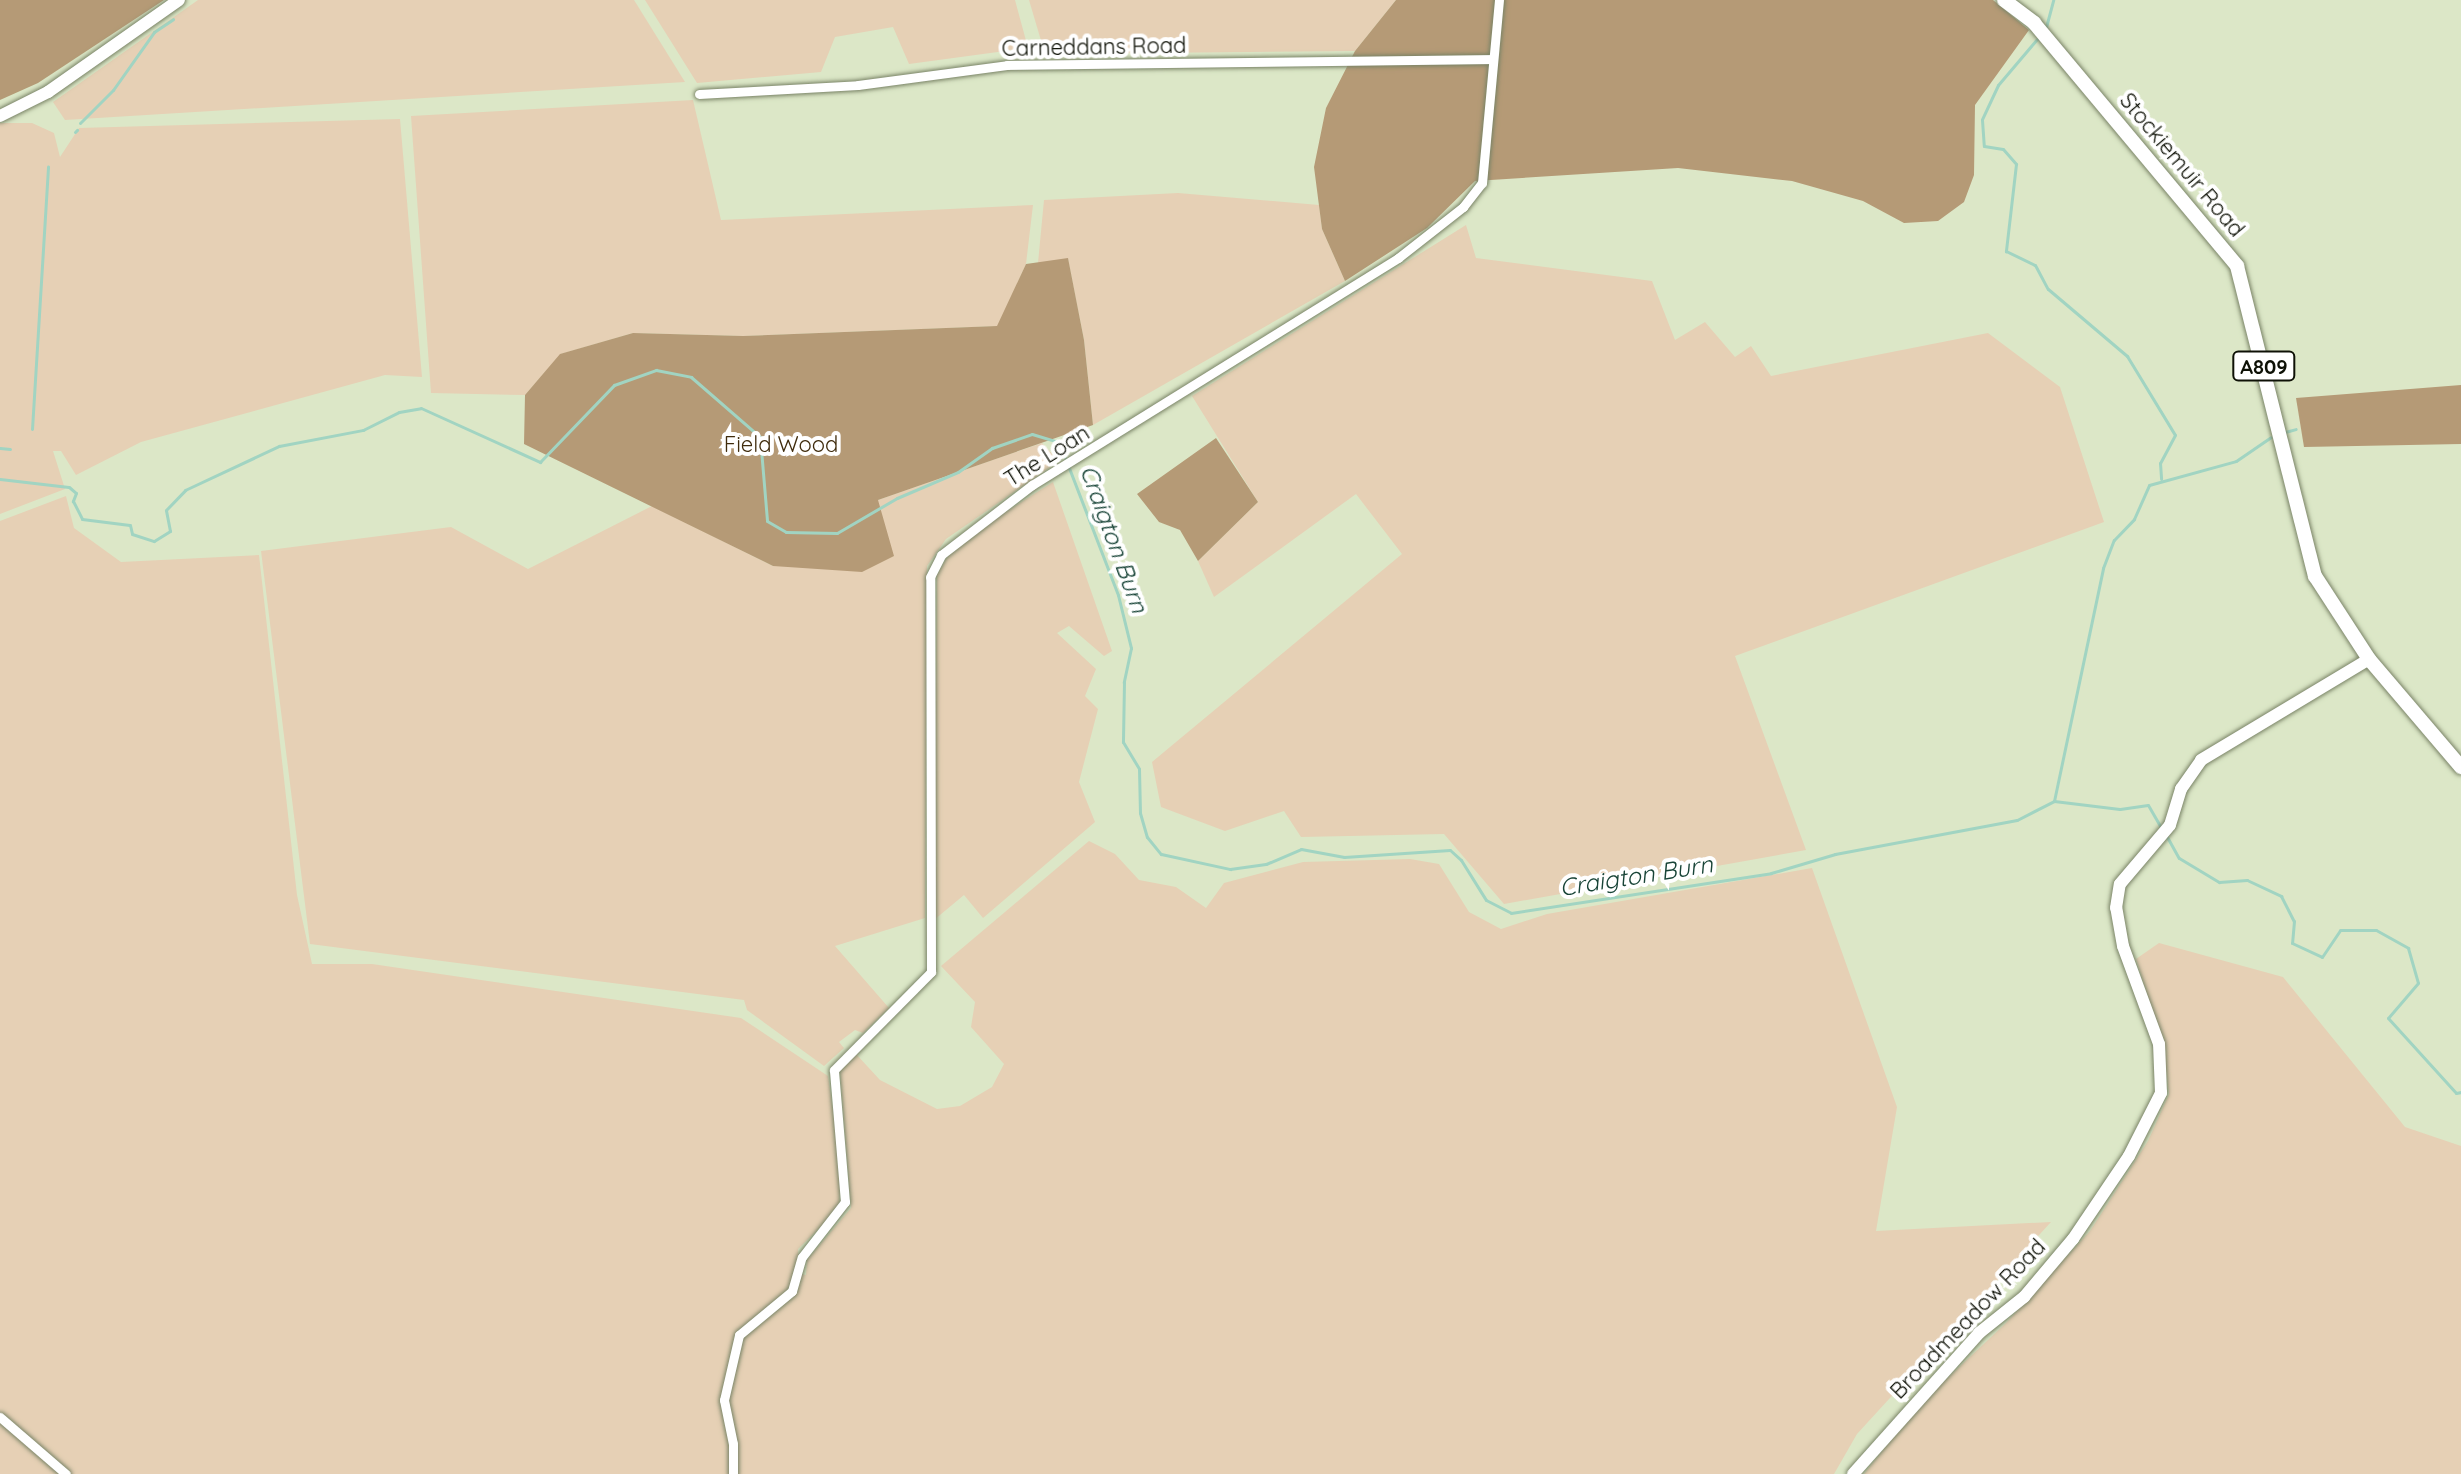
<!DOCTYPE html>
<style>
body{margin:0}
#map{position:relative;width:2461px;height:1474px;overflow:hidden;background:#dce7c7;font-family:Quicksand,sans-serif}
div>[style]{position:absolute}
[style*='--x']{left:calc(var(--x)*1px);top:calc(var(--y)*1px);width:calc(var(--w)*1px);rotate:calc(var(--a)*1deg)}
.green>*{inset:0;background:#e6d0b5}
.forest>*{inset:0;background:#b59a76}
.stream>*{height:3px;margin:-1.5px;padding:0 1.5px;transform-origin:1.5px;border-radius:1.5px;background:#a1d4c2}
.roads{filter:drop-shadow(0 0 2px #798366) drop-shadow(0 0 2px #798366)}
.street>*{height:9px;margin:-4.5px;padding:0 4.5px;transform-origin:4.5px;border-radius:4.5px;background:#fff}
.secondary>*{height:12px;margin:-6px;padding:0 6px;transform-origin:6px;border-radius:6px;background:#fff}
.primary>*{height:14px;margin:-7px;padding:0 7px;transform-origin:7px;border-radius:7px;background:#fff}
span{translate:-50% -50%;white-space:nowrap;text-align:center;line-height:1.15;-webkit-text-stroke:8px #fff;paint-order:stroke}
.shield-label span{padding:2px 6px;background:#fff;border:2px solid;border-radius:6px;-webkit-text-stroke-width:0}
.shield-label{font-size:20px;color:#0e1106;font-weight:700}
.street-label{font-size:22px;color:#0e1106}
.park-label{font-size:22px;color:#402c0d}
.water-label{font-size:24px;color:#184437;font-style:italic}
</style>
<div id="map">
<div class="green">
<div style="clip-path:polygon(198px 0,634px 0,685px 82px,65px 120px,53px 102px)"></div>
<div style="clip-path:polygon(645px 0,1015px 0,1028px 48px,909px 64px,893px 27px,835px 37px,821px 72px,697px 83px)"></div>
<div style="clip-path:polygon(1029px 0,1396px 0,1355px 51px,1045px 54px)"></div>
<div style="clip-path:polygon(693px 100px,721px 220px,1033px 205px,1026px 264px,998px 326px,743px 336px,633px 333px,561px 354px,525px 395px,431px 393px,411px 116px)"></div>
<div style="clip-path:polygon(400px 119px,422px 377px,385px 375px,141px 442px,76px 475px,61px 451px,53px 451px,65px 489px,0 514px,0 123px,32px 123px,54px 133px,60px 157px,79px 128px)"></div>
<div style="clip-path:polygon(1178px 193px,1319px 205px,1322px 229px,1345px 281px,1093px 425px,1084px 340px,1068px 259px,1038px 263px,1044px 200px)"></div>
<div style="clip-path:polygon(1466px 225px,1476px 258px,1652px 281px,1675px 340px,1705px 322px,1735px 357px,1751px 346px,1771px 376px,1988px 333px,2060px 387px,2104px 522px,1735px 656px,1806px 850px,1504px 904px,1444px 834px,1301px 837px,1284px 811px,1225px 831px,1161px 807px,1152px 762px,1402px 554px,1356px 494px,1214px 597px,1198px 561px,1258px 502px,1192px 396px)"></div>
<div style="clip-path:polygon(1042px 443px,1059px 461px,946px 539px,927px 566px,925px 918px,835px 946px,889px 1008px,863px 1033px,855px 1030px,839px 1042px,844px 1048px,824px 1066px,747px 1010px,744px 1000px,310px 944px,261px 551px,451px 527px,528px 569px,652px 506px,773px 566px,878px 500px)"></div>
<div style="clip-path:polygon(1053px 482px,1112px 651px,1104px 656px,1069px 626px,1057px 633px,1096px 669px,1085px 696px,1098px 709px,1079px 782px,1095px 822px,983px 918px,964px 895px,934px 920px,937px 575px,948px 556px,973px 533px)"></div>
<div style="clip-path:polygon(66px 496px,74px 528px,121px 562px,259px 555px,297px 895px,312px 964px,372px 964px,741px 1018px,828px 1076px,841px 1166px,839px 1209px,798px 1249px,800px 1274px,806px 1275px,807px 1260px,851px 1208px,840px 1071px,856px 1054px,880px 1080px,937px 1109px,960px 1106px,992px 1087px,1004px 1064px,971px 1027px,975px 1002px,941px 966px,1089px 841px,1115px 854px,1139px 880px,1176px 887px,1206px 908px,1224px 883px,1303px 862px,1410px 859px,1439px 864px,1469px 912px,1501px 929px,1547px 914px,1812px 868px,1897px 1107px,1876px 1231px,2051px 1222px,1857px 1434px,1834px 1474px,0 1474px,0 521px)"></div>
<div style="clip-path:polygon(2159px 943px,2283px 977px,2405px 1127px,2461px 1146px,2461px 1474px,1864px 1474px,1919px 1405px,2006px 1323px,2090px 1231px,2148px 1141px,2169px 1094px,2163px 1045px,2136px 959px)"></div>
</div>
<div class="forest">
<div style="clip-path:polygon(0 0,164px 0,38px 83px,0 100px)"></div>
<div style="clip-path:polygon(1396px 0,1993px 0,2029px 30px,1975px 105px,1974px 175px,1964px 202px,1938px 221px,1904px 223px,1863px 201px,1792px 181px,1678px 168px,1475px 181px,1427px 228px,1345px 281px,1322px 229px,1314px 167px,1326px 108px,1355px 51px)"></div>
<div style="clip-path:polygon(1068px 258px,1084px 340px,1093px 425px,878px 500px,894px 556px,862px 572px,773px 566px,524px 444px,525px 395px,560px 354px,633px 333px,743px 336px,997px 326px,1026px 264px)"></div>
<div style="clip-path:polygon(2461px 385px,2461px 444px,2304px 447px,2296px 398px)"></div>
<div style="clip-path:polygon(1216px 438px,1258px 502px,1198px 561px,1180px 530px,1159px 522px,1137px 494px)"></div>
</div>
<div class="stream">
<div style="--x:2046;--y:27;--w:28;--a:-75"></div>
<div style="--x:2037;--y:39;--w:60;--a:130.3"></div>
<div style="--x:1998;--y:85;--w:38;--a:115"></div>
<div style="--x:1982;--y:120;--w:26;--a:86"></div>
<div style="--x:1984;--y:146;--w:19;--a:9"></div>
<div style="--x:2003;--y:149;--w:20;--a:49"></div>
<div style="--x:2016;--y:164;--w:88;--a:96.6"></div>
<div style="--x:2006;--y:251;--w:32;--a:26"></div>
<div style="--x:2035;--y:265;--w:27;--a:62"></div>
<div style="--x:2048;--y:289;--w:104;--a:40.3"></div>
<div style="--x:2127;--y:356;--w:92;--a:58.7"></div>
<div style="--x:2175;--y:435;--w:32;--a:118"></div>
<div style="--x:2160;--y:463;--w:16;--a:86"></div>
<div style="--x:80;--y:123;--w:47;--a:-45"></div>
<div style="--x:113;--y:90;--w:71;--a:-54.7"></div>
<div style="--x:154;--y:32;--w:23;--a:-34"></div>
<div style="--x:75;--y:132;--w:3;--a:-45"></div>
<div style="--x:32;--y:429;--w:263;--a:-86.5"></div>
<div style="--x:2285;--y:432;--w:11;--a:-15"></div>
<div style="--x:0;--y:448;--w:10;--a:6"></div>
<div style="--x:0;--y:479;--w:69;--a:6.6"></div>
<div style="--x:69;--y:487;--w:9;--a:41"></div>
<div style="--x:76;--y:493;--w:9;--a:111"></div>
<div style="--x:73;--y:501;--w:20;--a:63"></div>
<div style="--x:82;--y:519;--w:48;--a:7.1"></div>
<div style="--x:130;--y:525;--w:9;--a:77"></div>
<div style="--x:132;--y:534;--w:23;--a:18"></div>
<div style="--x:154;--y:541;--w:19;--a:-32"></div>
<div style="--x:170;--y:531;--w:21;--a:-101"></div>
<div style="--x:166;--y:510;--w:28;--a:-46"></div>
<div style="--x:185;--y:490;--w:104;--a:-25.1"></div>
<div style="--x:279;--y:446;--w:86;--a:-10.8"></div>
<div style="--x:363;--y:430;--w:40;--a:-26.6"></div>
<div style="--x:399;--y:412;--w:22;--a:-10"></div>
<div style="--x:421;--y:408;--w:131;--a:24.4"></div>
<div style="--x:540;--y:462;--w:107;--a:-46.1"></div>
<div style="--x:614;--y:385;--w:45;--a:-19.7"></div>
<div style="--x:656;--y:370;--w:36;--a:11"></div>
<div style="--x:691;--y:377;--w:91;--a:41"></div>
<div style="--x:760;--y:437;--w:84;--a:85.2"></div>
<div style="--x:767;--y:521;--w:22;--a:30"></div>
<div style="--x:786;--y:532;--w:51;--a:1.1"></div>
<div style="--x:837;--y:533;--w:69;--a:-30.3"></div>
<div style="--x:897;--y:498;--w:66;--a:-23.1"></div>
<div style="--x:958;--y:472;--w:42;--a:-35.2"></div>
<div style="--x:992;--y:448;--w:42;--a:-19.3"></div>
<div style="--x:1032;--y:434;--w:28;--a:17"></div>
<div style="--x:1059;--y:442;--w:164;--a:68.9"></div>
<div style="--x:1118;--y:595;--w:55;--a:76.2"></div>
<div style="--x:1131;--y:648;--w:35;--a:102"></div>
<div style="--x:1124;--y:682;--w:60;--a:91"></div>
<div style="--x:1123;--y:742;--w:31;--a:59"></div>
<div style="--x:1139;--y:769;--w:44;--a:88.7"></div>
<div style="--x:1140;--y:813;--w:25;--a:74"></div>
<div style="--x:1147;--y:837;--w:22;--a:51"></div>
<div style="--x:1161;--y:854;--w:71;--a:12.3"></div>
<div style="--x:1230;--y:869;--w:36;--a:-8"></div>
<div style="--x:1266;--y:864;--w:38;--a:-23"></div>
<div style="--x:1301;--y:849;--w:44;--a:10.5"></div>
<div style="--x:1344;--y:857;--w:106;--a:-3.8"></div>
<div style="--x:1450;--y:850;--w:15;--a:42"></div>
<div style="--x:1461;--y:860;--w:47;--a:58"></div>
<div style="--x:1486;--y:900;--w:28;--a:27"></div>
<div style="--x:1511;--y:913;--w:263;--a:-8.7"></div>
<div style="--x:1771;--y:873;--w:67;--a:-16.5"></div>
<div style="--x:1835;--y:854;--w:185;--a:-10.6"></div>
<div style="--x:2017;--y:820;--w:42;--a:-27.2"></div>
<div style="--x:2054;--y:801;--w:66;--a:6.9"></div>
<div style="--x:2120;--y:809;--w:28;--a:-8"></div>
<div style="--x:2148;--y:805;--w:28;--a:60"></div>
<div style="--x:2054;--y:801;--w:238;--a:-78.1"></div>
<div style="--x:2103;--y:568;--w:30;--a:-69"></div>
<div style="--x:2114;--y:540;--w:29;--a:-46"></div>
<div style="--x:2134;--y:519;--w:37;--a:-66"></div>
<div style="--x:2149;--y:485;--w:90;--a:-15.4"></div>
<div style="--x:2236;--y:461;--w:42;--a:-34.4"></div>
<div style="--x:2166;--y:835;--w:26;--a:61"></div>
<div style="--x:2179;--y:858;--w:47;--a:31"></div>
<div style="--x:2219;--y:882;--w:28;--a:-4"></div>
<div style="--x:2247;--y:880;--w:38;--a:25"></div>
<div style="--x:2281;--y:896;--w:28;--a:63"></div>
<div style="--x:2294;--y:921;--w:22;--a:95"></div>
<div style="--x:2292;--y:943;--w:33;--a:25"></div>
<div style="--x:2322;--y:957;--w:32;--a:-56"></div>
<div style="--x:2340;--y:930;--w:36;--a:0"></div>
<div style="--x:2376;--y:930;--w:37;--a:29"></div>
<div style="--x:2408;--y:948;--w:36;--a:74"></div>
<div style="--x:2418;--y:983;--w:46;--a:130.6"></div>
<div style="--x:2388;--y:1018;--w:101;--a:47.8"></div>
<div style="--x:2456;--y:1093;--w:5;--a:-11"></div>
</div>
<div class="roads">
<div class="street">
<div style="--x:699;--y:94;--w:159;--a:-3.2"></div>
<div style="--x:858;--y:85;--w:150;--a:-7.6"></div>
<div style="--x:1007;--y:65;--w:485;--a:-0.7"></div>
<div style="--x:0;--y:1417;--w:87;--a:40.8"></div>
<div style="--x:733;--y:1474;--w:30;--a:-90"></div>
<div style="--x:733;--y:1444;--w:45;--a:-101.6"></div>
<div style="--x:724;--y:1400;--w:67;--a:-77"></div>
<div style="--x:739;--y:1335;--w:69;--a:-39.7"></div>
<div style="--x:792;--y:1291;--w:35;--a:-74"></div>
<div style="--x:802;--y:1257;--w:70;--a:-52"></div>
<div style="--x:845;--y:1202;--w:132;--a:-94.8"></div>
<div style="--x:834;--y:1070;--w:138;--a:-45.3"></div>
<div style="--x:931;--y:972;--w:395;--a:-90.1"></div>
<div style="--x:930;--y:577;--w:25;--a:-63"></div>
<div style="--x:941;--y:555;--w:115;--a:-37.6"></div>
<div style="--x:1032;--y:485;--w:431;--a:-31.8"></div>
<div style="--x:1398;--y:258;--w:83;--a:-38.1"></div>
<div style="--x:1463;--y:207;--w:31;--a:-52"></div>
<div style="--x:1482;--y:183;--w:184;--a:-84.7"></div>
</div>
<div class="secondary">
<div style="--x:0;--y:116;--w:54;--a:-26.6"></div>
<div style="--x:48;--y:92;--w:160;--a:-35.1"></div>
<div style="--x:1853;--y:1474;--w:189;--a:-48.2"></div>
<div style="--x:1979;--y:1333;--w:58;--a:-38.7"></div>
<div style="--x:2024;--y:1297;--w:76;--a:-49.8"></div>
<div style="--x:2073;--y:1239;--w:100;--a:-56"></div>
<div style="--x:2129;--y:1156;--w:71;--a:-63.1"></div>
<div style="--x:2161;--y:1093;--w:49;--a:-92.3"></div>
<div style="--x:2159;--y:1044;--w:104;--a:-110.2"></div>
<div style="--x:2123;--y:946;--w:39;--a:-100"></div>
<div style="--x:2116;--y:908;--w:24;--a:-81"></div>
<div style="--x:2120;--y:884;--w:77;--a:-49.7"></div>
<div style="--x:2170;--y:825;--w:38;--a:-73"></div>
<div style="--x:2181;--y:789;--w:35;--a:-55"></div>
<div style="--x:2201;--y:760;--w:196;--a:-31"></div>
</div>
<div class="primary">
<div style="--x:2004;--y:0;--w:38;--a:37"></div>
<div style="--x:2034;--y:23;--w:317;--a:50.1"></div>
<div style="--x:2237;--y:266;--w:320;--a:75.9"></div>
<div style="--x:2315;--y:576;--w:99;--a:57"></div>
<div style="--x:2369;--y:659;--w:142;--a:49.6"></div>
</div>
</div>
<div class="shield-label">
<span style="left:2264px;top:366px">A809</span>
</div>
<div class="street-label">
<span style="left:1094px;top:47px;rotate:-1deg">Carneddans Road</span>
<span style="left:2182px;top:165px;rotate:50deg">Stockiemuir Road</span>
<span style="left:1047px;top:456px;rotate:-32deg">The Loan</span>
<span style="left:1968px;top:1319px;rotate:-46deg">Broadmeadow Road</span>
</div>
<div class="park-label">
<span style="left:781px;top:445px">Field Wood</span>
</div>
<div class="water-label">
<span style="left:1114px;top:539px;rotate:70deg">Craigton Burn</span>
<span style="left:1636px;top:876px;rotate:-9deg">Craigton Burn</span>
</div>
</div>
